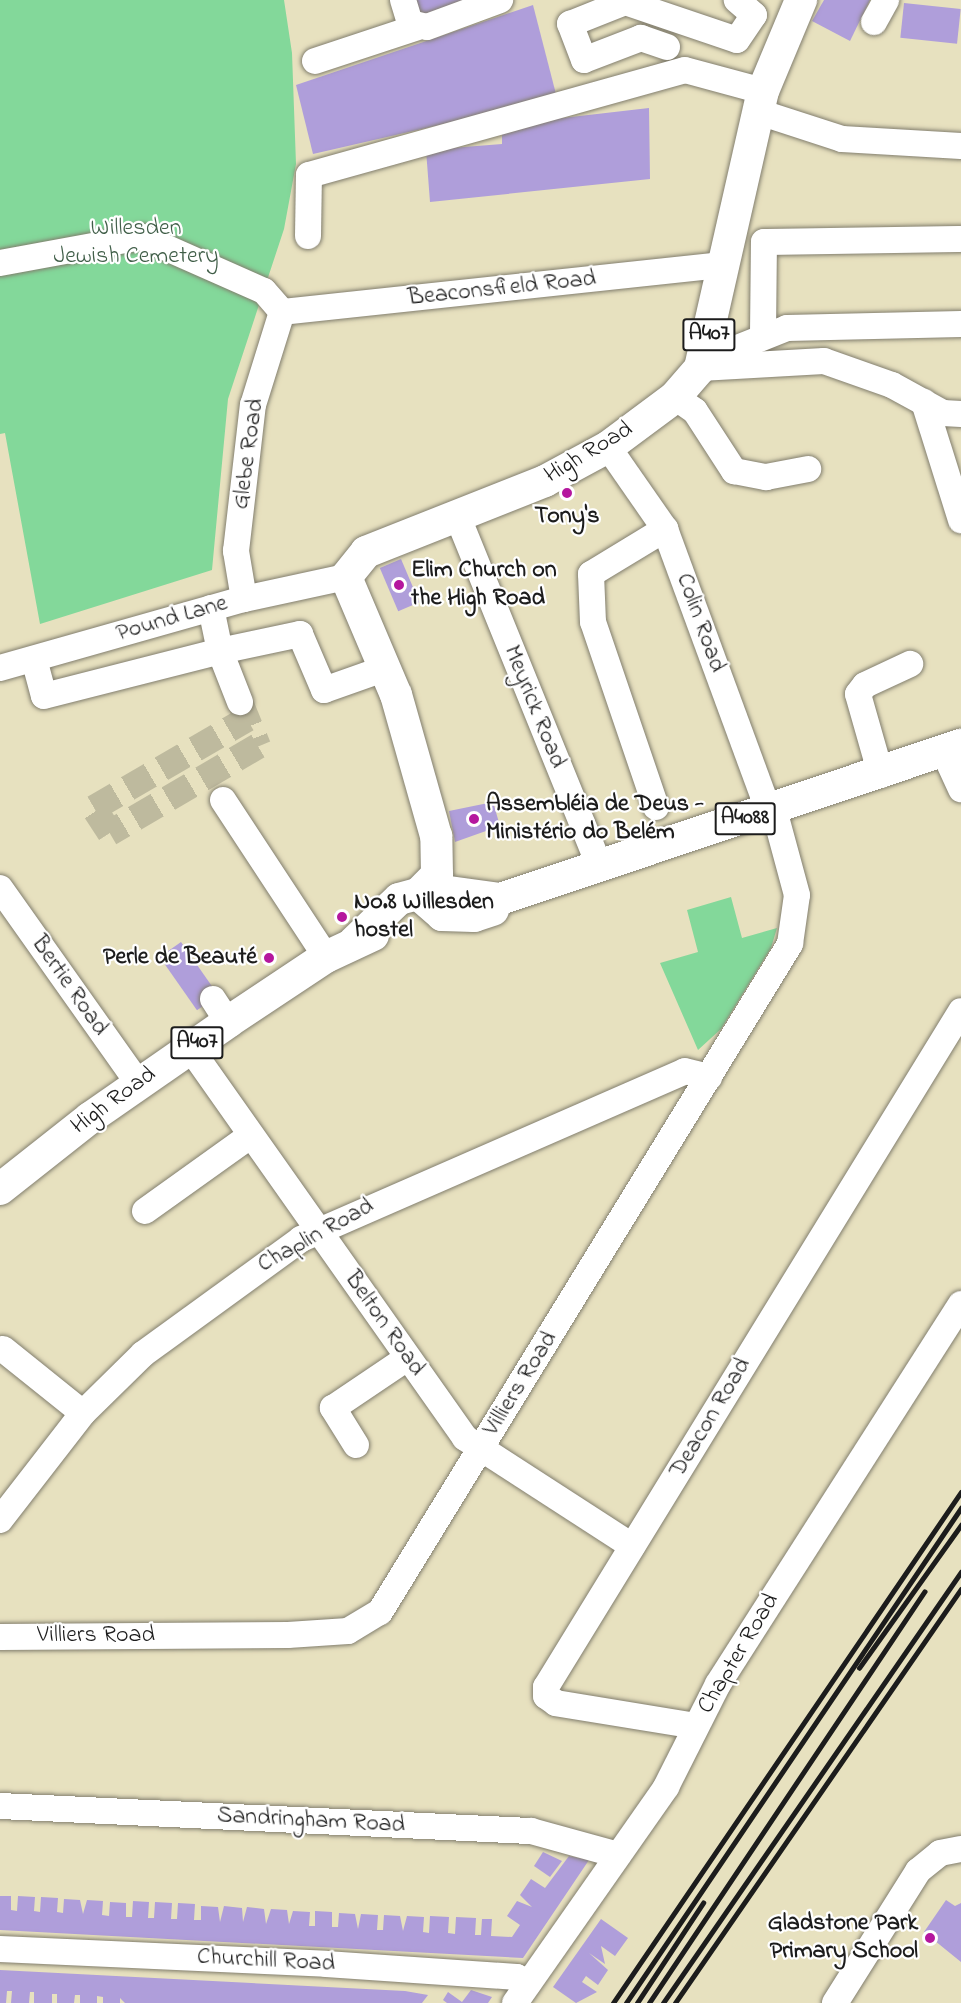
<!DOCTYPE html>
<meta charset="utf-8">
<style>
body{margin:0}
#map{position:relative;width:961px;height:2003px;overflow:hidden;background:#e7e1bf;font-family:"Indie Flower",sans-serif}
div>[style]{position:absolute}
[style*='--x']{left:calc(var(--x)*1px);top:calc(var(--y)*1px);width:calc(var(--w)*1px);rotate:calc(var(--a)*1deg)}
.green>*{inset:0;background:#83d89a}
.building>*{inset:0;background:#af9eda;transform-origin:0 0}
.minor-tunnel>*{height:26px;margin-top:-13px;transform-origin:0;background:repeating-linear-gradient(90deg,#beba9e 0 26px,transparent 0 39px)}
.roads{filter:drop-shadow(0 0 2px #827e6e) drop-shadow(0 0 2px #827e6e)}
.minor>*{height:26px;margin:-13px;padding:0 13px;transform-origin:13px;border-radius:13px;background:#fff}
.major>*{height:32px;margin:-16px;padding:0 16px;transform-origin:16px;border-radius:16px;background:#fff}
.rail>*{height:4.5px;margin:-2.25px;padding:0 2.25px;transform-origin:2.25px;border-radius:2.25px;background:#1c1c1c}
.dots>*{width:16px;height:16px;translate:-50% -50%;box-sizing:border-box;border:3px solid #fff;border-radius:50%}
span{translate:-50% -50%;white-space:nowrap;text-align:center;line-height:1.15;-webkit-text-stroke:4.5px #fff;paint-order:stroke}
.shield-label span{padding:2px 4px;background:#fff;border:2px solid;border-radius:4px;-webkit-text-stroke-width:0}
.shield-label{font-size:22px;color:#1c1c1c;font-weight:700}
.park-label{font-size:24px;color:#405e48}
.street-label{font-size:24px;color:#1c1c1c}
.poi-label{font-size:24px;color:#1c1c1c;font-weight:700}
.left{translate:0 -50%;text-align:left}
.right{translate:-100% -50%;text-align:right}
</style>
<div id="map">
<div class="green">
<div style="clip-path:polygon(0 0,284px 0,292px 53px,296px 164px,284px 229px,228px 399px,212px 570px,40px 624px,5px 433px,0 434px)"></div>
<div style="clip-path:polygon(731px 897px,742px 938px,777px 928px,771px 948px,721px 1029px,698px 1050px,660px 963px,698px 952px,687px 910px)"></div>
</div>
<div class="building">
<div style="clip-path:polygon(405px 0,467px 0,413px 21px)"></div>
<div style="clip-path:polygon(824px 0,870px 0,850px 41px,812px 21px)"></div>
<div style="left:904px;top:3px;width:57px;height:35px;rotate:6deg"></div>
<div style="clip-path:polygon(533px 5px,557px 98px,313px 154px,296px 85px)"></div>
<div style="clip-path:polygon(649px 108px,650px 179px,430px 202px,426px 150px,502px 144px,502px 125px)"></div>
<div style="left:401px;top:559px;width:47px;height:23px;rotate:67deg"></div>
<div style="clip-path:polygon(493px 802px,500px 826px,455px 842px,449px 811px)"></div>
<div style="left:181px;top:942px;width:65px;height:26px;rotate:55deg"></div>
<div style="clip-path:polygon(543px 1852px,562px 1861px,550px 1877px,534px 1866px)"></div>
<div style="clip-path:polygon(569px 1856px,589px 1860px,523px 1958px,0 1930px,0 1896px,11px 1896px,11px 1910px,17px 1911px,18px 1896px,35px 1897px,34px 1911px,40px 1912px,41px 1897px,58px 1898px,57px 1912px,63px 1913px,64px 1899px,80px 1900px,83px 1914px,87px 1900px,103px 1901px,102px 1915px,109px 1916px,110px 1902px,126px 1903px,126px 1917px,132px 1917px,133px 1901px,149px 1902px,148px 1918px,154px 1918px,155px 1902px,172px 1903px,171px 1919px,177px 1919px,178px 1903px,195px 1904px,194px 1920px,201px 1920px,201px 1906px,218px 1907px,220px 1922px,224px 1906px,242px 1908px,243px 1922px,247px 1907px,264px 1909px,266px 1924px,271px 1909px,287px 1910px,289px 1924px,293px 1911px,310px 1912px,309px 1926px,315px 1926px,315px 1911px,332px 1912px,332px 1927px,338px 1927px,339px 1913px,355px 1914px,358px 1929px,361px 1914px,378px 1915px,377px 1930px,383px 1930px,384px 1915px,400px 1916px,403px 1931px,407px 1916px,424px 1917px,423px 1932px,429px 1933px,430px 1916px,449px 1917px,448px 1933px,455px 1934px,456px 1917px,476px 1918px,475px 1935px,481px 1935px,482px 1919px,492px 1919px,491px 1936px,512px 1937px,520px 1925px,507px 1916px,517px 1901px,532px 1907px,520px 1895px,531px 1879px,545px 1888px)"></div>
<div style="clip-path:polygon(946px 1900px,955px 1906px,961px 1903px,961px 1962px,924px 1932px)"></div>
<div style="clip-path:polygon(601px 1919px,628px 1938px,615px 1956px,601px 1946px,605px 1964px,589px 1953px,608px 1970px,598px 1985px,586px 1976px,582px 1982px,597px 1992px,576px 2003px,553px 1987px)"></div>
<div style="clip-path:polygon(0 1970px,405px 1991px,428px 1995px,422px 2003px,125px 2003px,120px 1998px,120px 2003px,103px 2003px,103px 1997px,97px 1996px,97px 2003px,80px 2003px,80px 1995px,75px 1995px,74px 2003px,57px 2003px,57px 1994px,52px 1994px,52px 2003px,34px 2003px,34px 1992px,30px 1992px,29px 2003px,11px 2003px,12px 1991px,7px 1991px,6px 2003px,0 2003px)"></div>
<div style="clip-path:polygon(471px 1990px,492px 1997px,488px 2003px,447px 2003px,443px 2000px,448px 1992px,462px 2002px)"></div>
</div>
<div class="minor-tunnel">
<div style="--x:240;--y:702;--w:48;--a:67.8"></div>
<div style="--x:258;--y:746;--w:172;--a:149.6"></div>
<div style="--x:110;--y:833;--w:30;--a:-123"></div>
<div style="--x:94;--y:808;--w:177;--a:-30.2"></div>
</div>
<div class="roads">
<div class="minor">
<div style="--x:403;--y:0;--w:24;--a:73"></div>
<div style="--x:410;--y:23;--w:17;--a:13"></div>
<div style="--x:427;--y:27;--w:78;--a:-20.3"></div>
<div style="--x:874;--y:22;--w:25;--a:-61"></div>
<div style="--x:667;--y:47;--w:28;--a:-161"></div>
<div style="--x:641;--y:38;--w:61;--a:158.9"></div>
<div style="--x:584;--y:60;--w:39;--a:-111"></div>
<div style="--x:570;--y:24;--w:59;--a:-21.8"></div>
<div style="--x:625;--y:2;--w:118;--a:18.7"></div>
<div style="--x:737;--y:40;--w:30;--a:-56"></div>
<div style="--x:754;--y:15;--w:23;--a:-139"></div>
<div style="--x:315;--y:61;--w:108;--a:-18.3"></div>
<div style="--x:759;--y:112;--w:87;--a:18"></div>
<div style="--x:842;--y:139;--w:119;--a:3.4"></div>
<div style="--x:308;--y:236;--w:61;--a:-89.1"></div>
<div style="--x:309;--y:175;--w:390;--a:-15.6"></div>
<div style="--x:685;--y:70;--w:81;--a:15.1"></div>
<div style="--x:0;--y:263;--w:144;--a:-10.4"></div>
<div style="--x:142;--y:237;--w:133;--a:23.9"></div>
<div style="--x:264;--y:291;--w:28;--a:49"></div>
<div style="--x:282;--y:312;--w:442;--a:-6.1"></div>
<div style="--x:763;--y:334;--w:92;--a:-89.4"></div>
<div style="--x:764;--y:242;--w:197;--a:-0.9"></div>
<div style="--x:707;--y:348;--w:30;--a:0"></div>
<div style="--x:737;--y:348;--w:54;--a:-21.8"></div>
<div style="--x:787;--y:328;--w:174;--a:-1.3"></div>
<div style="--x:700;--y:368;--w:124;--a:-3.2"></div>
<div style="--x:824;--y:361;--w:72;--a:19.4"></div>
<div style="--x:892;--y:385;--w:58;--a:28.8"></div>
<div style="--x:943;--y:413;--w:18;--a:3"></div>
<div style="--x:675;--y:397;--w:24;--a:35"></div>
<div style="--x:695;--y:411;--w:72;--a:57"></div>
<div style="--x:734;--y:471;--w:33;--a:11"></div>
<div style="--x:766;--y:477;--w:43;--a:-10.8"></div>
<div style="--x:924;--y:402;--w:124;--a:72.6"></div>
<div style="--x:608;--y:447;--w:100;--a:55.2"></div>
<div style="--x:665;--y:529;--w:301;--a:69.8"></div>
<div style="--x:457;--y:515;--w:377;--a:67.9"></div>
<div style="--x:244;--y:599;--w:49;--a:-99.5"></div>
<div style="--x:236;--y:551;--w:147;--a:-83.4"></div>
<div style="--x:253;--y:405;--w:97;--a:-72.7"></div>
<div style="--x:211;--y:608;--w:44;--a:78.2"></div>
<div style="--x:220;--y:651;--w:82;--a:-12"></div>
<div style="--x:300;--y:634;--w:61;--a:66.8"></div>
<div style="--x:324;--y:690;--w:66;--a:-19.5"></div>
<div style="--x:34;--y:659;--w:38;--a:75"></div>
<div style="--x:44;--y:696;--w:182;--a:-14.3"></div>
<div style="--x:220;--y:651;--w:55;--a:68.6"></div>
<div style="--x:0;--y:668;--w:254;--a:-15.8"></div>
<div style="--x:244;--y:599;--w:104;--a:-12.2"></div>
<div style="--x:944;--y:752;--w:41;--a:65.3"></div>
<div style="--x:881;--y:775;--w:84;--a:-105.9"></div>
<div style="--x:858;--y:694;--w:11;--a:-52"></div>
<div style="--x:865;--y:685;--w:50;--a:-25"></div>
<div style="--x:223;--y:800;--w:188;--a:56.7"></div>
<div style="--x:656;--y:807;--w:195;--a:-108.8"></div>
<div style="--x:593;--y:622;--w:48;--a:-92.4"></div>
<div style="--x:591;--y:574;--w:87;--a:-31.3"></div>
<div style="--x:0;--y:888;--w:239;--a:54.7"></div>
<div style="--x:213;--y:999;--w:27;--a:57"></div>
<div style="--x:190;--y:1048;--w:477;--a:54.8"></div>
<div style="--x:465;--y:1438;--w:199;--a:32.9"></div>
<div style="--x:145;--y:1211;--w:130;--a:-35.6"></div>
<div style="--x:3;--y:1349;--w:102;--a:38.7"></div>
<div style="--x:356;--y:1445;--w:44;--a:-121.9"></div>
<div style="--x:333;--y:1408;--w:89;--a:-34"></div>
<div style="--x:0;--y:1520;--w:135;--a:-52.2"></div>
<div style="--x:83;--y:1413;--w:84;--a:-44.5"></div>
<div style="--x:143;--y:1354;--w:195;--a:-36"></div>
<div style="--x:301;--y:1239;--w:419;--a:-23.6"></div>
<div style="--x:685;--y:1071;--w:25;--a:14"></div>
<div style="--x:0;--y:1637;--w:288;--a:-0.4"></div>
<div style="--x:288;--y:1635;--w:60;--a:-3.8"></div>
<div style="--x:348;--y:1631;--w:37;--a:-31"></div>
<div style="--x:380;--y:1612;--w:784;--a:-58.46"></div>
<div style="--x:790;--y:944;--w:49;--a:-81.9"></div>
<div style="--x:797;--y:895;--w:88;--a:-105.1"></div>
<div style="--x:696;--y:1726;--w:142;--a:-170.7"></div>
<div style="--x:556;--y:1703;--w:12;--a:-145"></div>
<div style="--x:546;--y:1696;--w:9;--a:-90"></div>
<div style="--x:546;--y:1687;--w:793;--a:-58.45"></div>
<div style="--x:0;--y:1806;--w:532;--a:2.7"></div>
<div style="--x:531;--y:1831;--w:90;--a:15.4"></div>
<div style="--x:0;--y:1949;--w:326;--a:2.6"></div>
<div style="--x:326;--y:1964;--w:191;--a:3.9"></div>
<div style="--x:517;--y:1977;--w:13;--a:27"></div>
<div style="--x:515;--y:2003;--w:264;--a:-55"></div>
<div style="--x:666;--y:1787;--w:115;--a:-63.2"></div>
<div style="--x:718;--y:1684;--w:451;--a:-57.4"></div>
<div style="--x:835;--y:2003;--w:156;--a:-57.8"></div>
<div style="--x:918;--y:1871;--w:28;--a:-39"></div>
<div style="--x:940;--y:1853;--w:21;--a:-11"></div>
</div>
<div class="major">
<div style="--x:418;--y:894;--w:24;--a:-7"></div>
<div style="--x:442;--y:891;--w:59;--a:7.9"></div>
<div style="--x:500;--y:899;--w:486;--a:-18.5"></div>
<div style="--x:418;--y:894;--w:32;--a:41"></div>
<div style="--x:442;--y:915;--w:32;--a:2"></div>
<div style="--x:474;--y:916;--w:20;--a:-18"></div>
<div style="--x:354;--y:942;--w:62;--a:-43.7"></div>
<div style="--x:399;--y:899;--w:20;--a:-15"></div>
<div style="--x:418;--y:894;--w:27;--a:-45"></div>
<div style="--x:437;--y:875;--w:39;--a:-91"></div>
<div style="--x:436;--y:836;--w:147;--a:-105.8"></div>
<div style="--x:396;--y:695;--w:128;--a:-113"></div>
<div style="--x:346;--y:577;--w:32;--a:-51"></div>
<div style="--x:366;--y:552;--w:193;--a:-21.6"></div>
<div style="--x:545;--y:481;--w:72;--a:-28.4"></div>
<div style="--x:608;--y:447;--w:84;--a:-36.7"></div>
<div style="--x:675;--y:397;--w:38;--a:-49"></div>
<div style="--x:700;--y:368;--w:284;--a:-77.2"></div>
<div style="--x:763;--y:91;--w:99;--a:-67.3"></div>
<div style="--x:0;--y:1189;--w:115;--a:-38.3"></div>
<div style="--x:90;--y:1118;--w:168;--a:-34.8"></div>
<div style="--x:228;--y:1022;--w:118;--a:-33.6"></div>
<div style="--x:326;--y:957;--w:52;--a:-25.1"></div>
</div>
</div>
<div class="rail">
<div style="--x:859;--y:1668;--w:176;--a:-54.5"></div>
<div style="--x:613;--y:2003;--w:618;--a:-55.74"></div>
<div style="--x:626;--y:2003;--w:598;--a:-55.91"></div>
<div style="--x:637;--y:2003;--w:120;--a:-56.6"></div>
<div style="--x:649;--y:2003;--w:495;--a:-56.2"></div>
<div style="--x:663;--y:2003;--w:524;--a:-55.34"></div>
<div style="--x:675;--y:2003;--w:503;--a:-55.36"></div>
</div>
<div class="dots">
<div style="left:567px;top:493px;background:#b5179e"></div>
<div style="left:399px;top:585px;background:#b5179e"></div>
<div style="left:474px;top:819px;background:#b5179e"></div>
<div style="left:342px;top:917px;background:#b5179e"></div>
<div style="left:269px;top:958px;background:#b5179e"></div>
<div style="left:930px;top:1938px;background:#b5179e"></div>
</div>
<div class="shield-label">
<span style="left:709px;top:335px">A407</span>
<span style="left:745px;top:819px">A4088</span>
<span style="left:197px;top:1043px">A407</span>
</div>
<div class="park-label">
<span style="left:136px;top:243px">Willesden<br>Jewish Cemetery</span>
</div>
<div class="street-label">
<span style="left:502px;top:289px;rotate:-6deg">Beaconsfield Road</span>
<span style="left:589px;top:453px;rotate:-31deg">High Road</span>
<span style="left:249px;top:454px;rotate:-82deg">Glebe Road</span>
<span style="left:172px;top:619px;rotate:-16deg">Pound Lane</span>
<span style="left:700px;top:623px;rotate:70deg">Colin Road</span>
<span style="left:534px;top:707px;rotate:68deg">Meyrick Road</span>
<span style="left:69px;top:986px;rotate:55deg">Bertie Road</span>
<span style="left:114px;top:1101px;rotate:-36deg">High Road</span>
<span style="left:316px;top:1236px;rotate:-29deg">Chaplin Road</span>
<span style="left:384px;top:1324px;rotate:55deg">Belton Road</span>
<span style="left:521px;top:1384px;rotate:-58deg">Villiers Road</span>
<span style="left:711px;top:1418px;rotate:-59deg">Deacon Road</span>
<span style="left:96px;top:1636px">Villiers Road</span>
<span style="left:739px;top:1654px;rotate:-59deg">Chapter Road</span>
<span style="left:311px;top:1821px;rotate:3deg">Sandringham Road</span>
<span style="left:266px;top:1961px;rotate:3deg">Churchill Road</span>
</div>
<div class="poi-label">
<span style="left:567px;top:517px">Tony's</span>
<span class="left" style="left:411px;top:585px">Elim Church on<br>the High Road</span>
<span class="left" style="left:486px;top:819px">Assembléia de Deus -<br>Ministério do Belém</span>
<span class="left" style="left:354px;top:917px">No.8 Willesden<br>hostel</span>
<span class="right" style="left:257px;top:958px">Perle de Beauté</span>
<span class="right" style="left:918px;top:1938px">Gladstone Park<br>Primary School</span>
</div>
</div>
